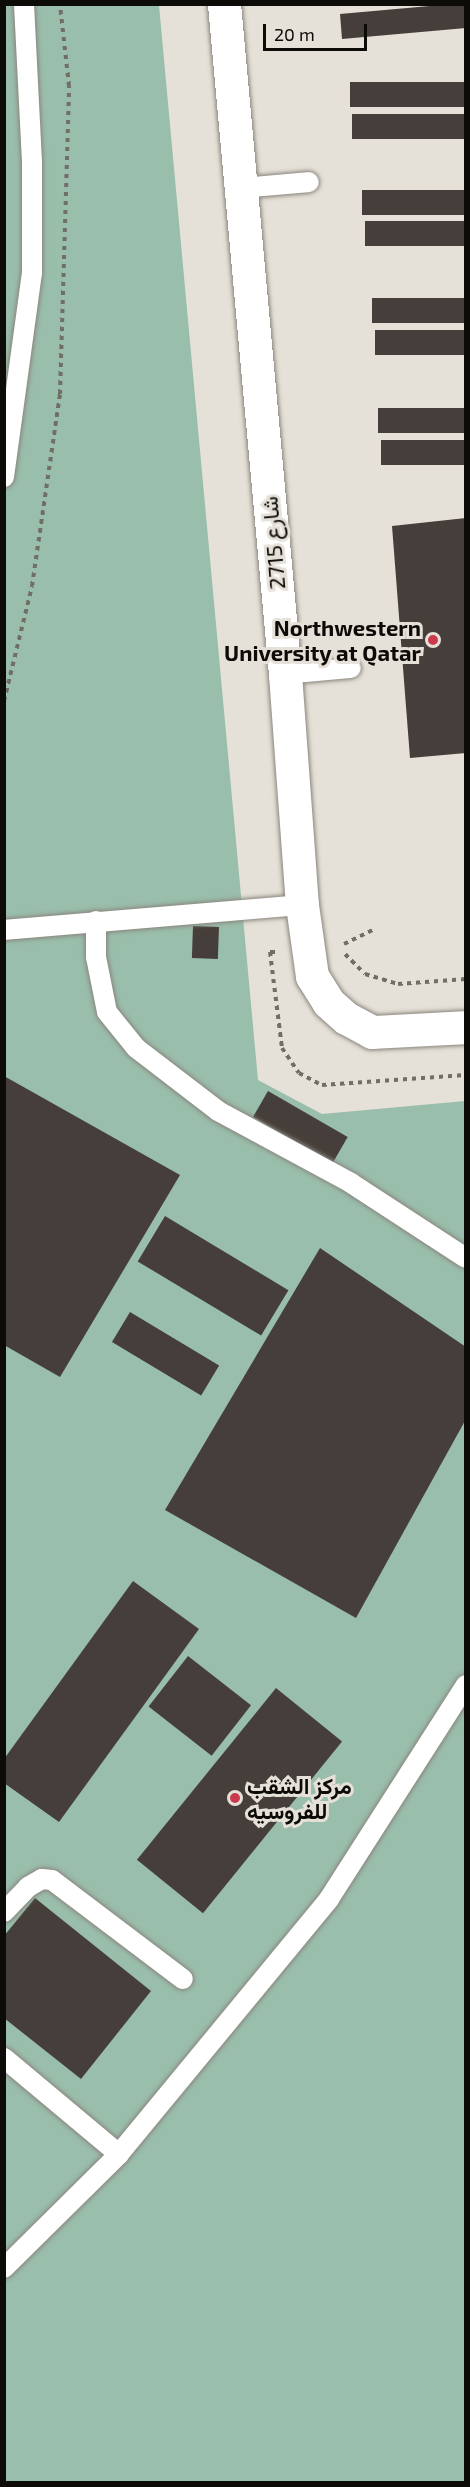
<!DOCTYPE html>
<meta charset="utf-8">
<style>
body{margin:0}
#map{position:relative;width:470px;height:2487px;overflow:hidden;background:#e6e1d8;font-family:"Exo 2",Vazirmatn,sans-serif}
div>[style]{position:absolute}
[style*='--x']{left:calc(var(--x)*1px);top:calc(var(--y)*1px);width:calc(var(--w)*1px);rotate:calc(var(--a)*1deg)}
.green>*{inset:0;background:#9abeac}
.building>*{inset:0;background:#463e3a;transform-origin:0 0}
.path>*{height:4px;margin-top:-2px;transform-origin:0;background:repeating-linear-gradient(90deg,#716e68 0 4.5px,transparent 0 9px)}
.roads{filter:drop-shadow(0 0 2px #8a867e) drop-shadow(0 0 2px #8a867e)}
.service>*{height:20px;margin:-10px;padding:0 10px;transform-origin:10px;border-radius:10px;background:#fff}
.minor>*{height:33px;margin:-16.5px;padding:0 16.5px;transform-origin:16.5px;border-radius:16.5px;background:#fff}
.dots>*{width:16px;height:16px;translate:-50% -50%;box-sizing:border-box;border:3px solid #e6e1d8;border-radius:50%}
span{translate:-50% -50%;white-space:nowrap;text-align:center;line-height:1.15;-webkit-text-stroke:6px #e6e1d8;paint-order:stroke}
.street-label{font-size:22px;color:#0d0b08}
.poi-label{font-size:22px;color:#0d0b08;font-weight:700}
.right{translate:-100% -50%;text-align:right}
.left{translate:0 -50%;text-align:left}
.frame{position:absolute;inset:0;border:6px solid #0d0b08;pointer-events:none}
.scale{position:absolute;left:263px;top:24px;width:104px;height:27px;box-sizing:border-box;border:3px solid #0d0b08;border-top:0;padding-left:8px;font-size:18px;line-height:21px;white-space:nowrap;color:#0d0b08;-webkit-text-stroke:4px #e6e1d8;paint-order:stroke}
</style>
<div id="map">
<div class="green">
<div style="clip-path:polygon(5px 5px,159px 5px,258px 1080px,322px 1114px,465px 1101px,465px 2482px,5px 2482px)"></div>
</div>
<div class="building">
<div style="clip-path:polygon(452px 4px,466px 4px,466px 28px,342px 39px,340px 14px)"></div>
<div style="left:466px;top:82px;width:25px;height:116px;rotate:90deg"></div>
<div style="left:466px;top:114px;width:25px;height:114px;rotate:90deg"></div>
<div style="left:466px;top:190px;width:25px;height:104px;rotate:90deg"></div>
<div style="left:466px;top:221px;width:25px;height:101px;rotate:90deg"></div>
<div style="left:466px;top:298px;width:25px;height:94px;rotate:90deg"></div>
<div style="left:466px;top:330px;width:25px;height:91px;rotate:90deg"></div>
<div style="left:466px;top:408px;width:25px;height:88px;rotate:90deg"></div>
<div style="left:466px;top:440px;width:25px;height:85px;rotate:90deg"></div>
<div style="clip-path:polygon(466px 518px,466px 753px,410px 758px,392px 526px)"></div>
<div style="left:193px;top:926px;width:26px;height:32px;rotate:2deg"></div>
<div style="clip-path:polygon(4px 1076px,180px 1175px,60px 1377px,4px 1345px)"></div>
<div style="left:268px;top:1091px;width:92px;height:30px;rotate:30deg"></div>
<div style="left:165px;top:1216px;width:144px;height:53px;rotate:31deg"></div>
<div style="clip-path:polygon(320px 1248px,466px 1347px,466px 1419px,356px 1618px,165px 1510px)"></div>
<div style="left:130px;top:1312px;width:104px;height:35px;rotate:31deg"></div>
<div style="clip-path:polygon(133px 1581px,199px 1629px,59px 1822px,4px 1783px,4px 1759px)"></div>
<div style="left:188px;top:1656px;width:80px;height:64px;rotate:38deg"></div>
<div style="left:276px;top:1688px;width:85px;height:221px;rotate:39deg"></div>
<div style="clip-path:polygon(35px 1898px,151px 1991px,81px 2079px,4px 2018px,4px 1936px)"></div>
</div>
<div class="path">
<div style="--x:4;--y:701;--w:118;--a:-76.3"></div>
<div style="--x:32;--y:586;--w:194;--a:-81.7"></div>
<div style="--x:60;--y:394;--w:308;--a:-88.3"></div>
<div style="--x:69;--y:86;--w:82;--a:-96.3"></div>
<div style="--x:344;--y:944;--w:32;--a:-26"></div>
<div style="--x:275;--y:952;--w:5;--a:180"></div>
<div style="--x:270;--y:952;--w:97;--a:82.9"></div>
<div style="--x:282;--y:1048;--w:30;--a:56"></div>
<div style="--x:299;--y:1073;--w:26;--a:28"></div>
<div style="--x:322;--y:1085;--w:144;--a:-4"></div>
<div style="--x:345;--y:954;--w:28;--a:45"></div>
<div style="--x:365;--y:974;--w:34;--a:17"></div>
<div style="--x:398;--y:984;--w:68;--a:-4.2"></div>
</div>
<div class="roads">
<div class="service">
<div style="--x:241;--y:188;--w:68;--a:-5"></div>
<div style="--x:4;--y:477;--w:206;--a:-82.2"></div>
<div style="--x:32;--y:273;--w:111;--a:-90"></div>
<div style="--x:32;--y:162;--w:158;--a:-92.9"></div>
<div style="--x:285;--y:674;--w:66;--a:-5.2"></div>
<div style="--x:96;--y:921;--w:36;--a:90"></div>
<div style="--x:96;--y:957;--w:56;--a:78.7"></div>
<div style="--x:107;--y:1012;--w:46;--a:51.1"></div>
<div style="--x:136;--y:1048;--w:103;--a:37.5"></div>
<div style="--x:218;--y:1111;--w:151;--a:28.4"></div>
<div style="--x:351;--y:1183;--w:137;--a:33.1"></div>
<div style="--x:4;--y:930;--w:299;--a:-4.8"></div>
<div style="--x:4;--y:1912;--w:35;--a:-46"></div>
<div style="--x:28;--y:1887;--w:16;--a:-30"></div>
<div style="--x:42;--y:1879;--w:10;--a:6"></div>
<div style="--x:52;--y:1880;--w:164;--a:37.1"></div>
<div style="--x:4;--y:2058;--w:150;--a:39.9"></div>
<div style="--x:4;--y:2268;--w:162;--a:-44.7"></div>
<div style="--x:119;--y:2154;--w:330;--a:-50.5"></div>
<div style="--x:329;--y:1899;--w:254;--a:-57.4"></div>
</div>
<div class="minor">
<div style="--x:224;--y:4;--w:673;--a:84.8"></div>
<div style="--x:285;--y:674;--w:232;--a:85.8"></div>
<div style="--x:302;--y:905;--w:72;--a:82"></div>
<div style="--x:312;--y:976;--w:31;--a:58"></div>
<div style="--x:328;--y:1002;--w:24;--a:42"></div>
<div style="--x:346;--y:1018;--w:30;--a:28"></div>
<div style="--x:372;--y:1032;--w:94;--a:-3"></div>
</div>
</div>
<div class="dots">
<div style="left:433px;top:640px;background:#ca3a4c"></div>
<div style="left:235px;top:1798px;background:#ca3a4c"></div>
</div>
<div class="street-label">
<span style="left:273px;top:543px;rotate:-95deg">شارع 2715</span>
</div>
<div class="poi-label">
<span class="right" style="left:421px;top:640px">Northwestern<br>University at Qatar</span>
<span class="left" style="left:247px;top:1798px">مركز الشقب<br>للفروسيه</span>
</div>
<div class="frame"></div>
<div class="scale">20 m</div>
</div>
